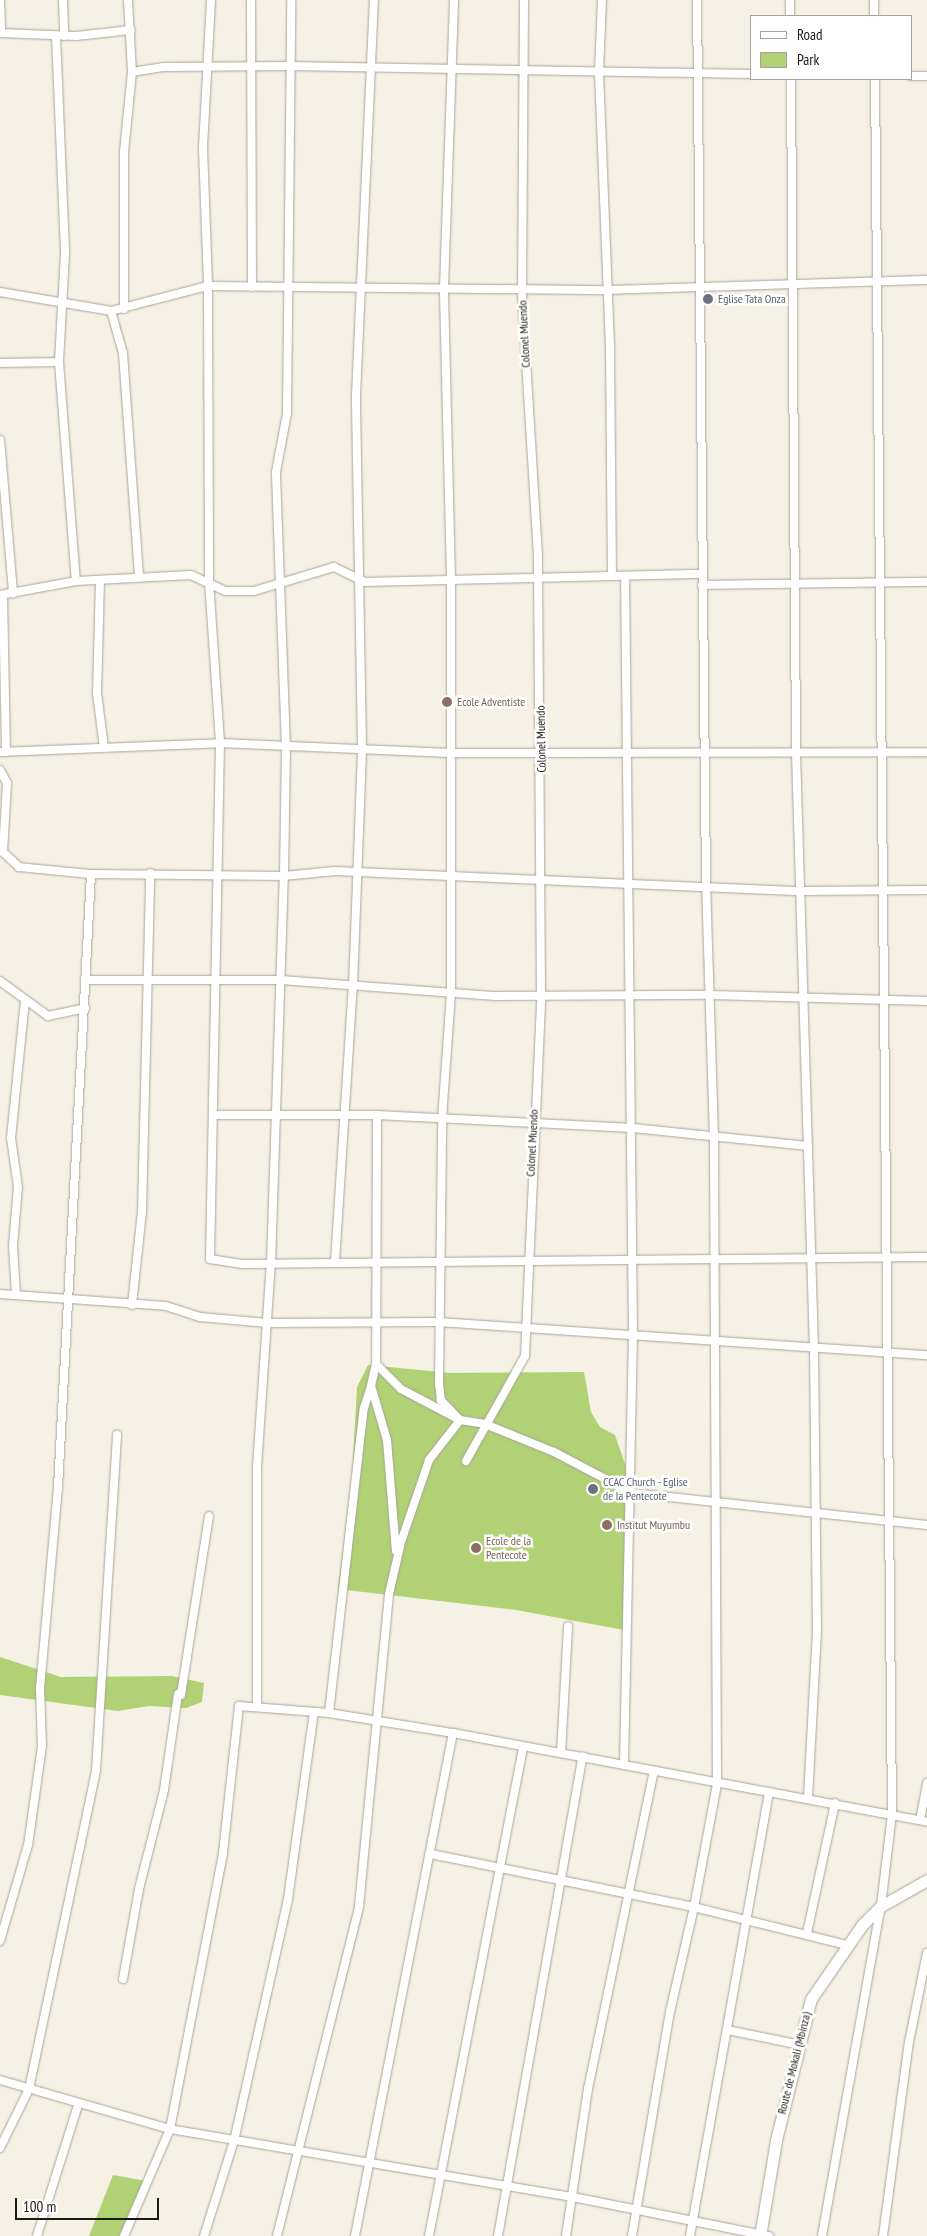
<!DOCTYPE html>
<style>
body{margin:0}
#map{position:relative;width:927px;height:2236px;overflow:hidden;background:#f6f1e5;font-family:"PT Sans Narrow",sans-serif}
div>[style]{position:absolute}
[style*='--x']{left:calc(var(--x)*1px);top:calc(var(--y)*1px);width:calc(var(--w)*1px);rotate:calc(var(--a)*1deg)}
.green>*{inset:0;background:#b1d175}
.roads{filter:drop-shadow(0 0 1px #a8a498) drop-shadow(0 0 1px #a8a498)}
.street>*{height:8px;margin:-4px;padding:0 4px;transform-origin:4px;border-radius:4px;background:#fff}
.secondary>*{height:11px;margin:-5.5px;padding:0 5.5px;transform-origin:5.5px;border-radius:5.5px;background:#fff}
.dots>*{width:14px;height:14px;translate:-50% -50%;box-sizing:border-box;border:2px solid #fff;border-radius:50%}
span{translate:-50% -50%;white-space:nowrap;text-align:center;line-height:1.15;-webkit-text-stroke:5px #fff;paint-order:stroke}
.worship-label{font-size:12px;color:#5b616d}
.left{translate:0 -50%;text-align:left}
.street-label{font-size:12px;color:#1a1915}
.education-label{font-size:12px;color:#785e54}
.legend{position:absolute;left:750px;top:15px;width:162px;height:65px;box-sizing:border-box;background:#fff;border:1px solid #a3a3a1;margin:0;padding:6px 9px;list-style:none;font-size:15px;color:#1a1915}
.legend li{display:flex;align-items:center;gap:10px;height:25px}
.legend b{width:25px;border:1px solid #a3a3a1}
.scale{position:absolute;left:15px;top:2198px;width:144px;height:22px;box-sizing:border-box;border:2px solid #1a1915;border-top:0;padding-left:6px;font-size:15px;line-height:18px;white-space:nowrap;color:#1a1915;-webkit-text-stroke:4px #fff;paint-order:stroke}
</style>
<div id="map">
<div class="green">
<div style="clip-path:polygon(368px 1365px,451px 1373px,584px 1372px,591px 1412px,600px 1427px,615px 1435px,626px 1467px,624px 1630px,516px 1610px,338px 1589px,352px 1478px,357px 1387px)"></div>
<div style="clip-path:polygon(0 1657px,61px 1677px,172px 1676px,204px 1683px,202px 1702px,186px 1708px,149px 1706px,118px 1711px,0 1695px)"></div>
<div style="clip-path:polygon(113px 2175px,152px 2182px,128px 2236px,89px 2236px)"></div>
</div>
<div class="roads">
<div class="street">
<div style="--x:0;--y:0;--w:33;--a:88"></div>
<div style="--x:63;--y:0;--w:36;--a:88"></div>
<div style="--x:128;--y:0;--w:72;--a:86.8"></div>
<div style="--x:211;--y:0;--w:148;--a:93.1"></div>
<div style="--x:203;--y:148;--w:138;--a:87.9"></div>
<div style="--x:208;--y:286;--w:295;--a:89.8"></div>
<div style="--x:209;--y:581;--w:162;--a:86.1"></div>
<div style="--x:220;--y:743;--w:516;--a:91.11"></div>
<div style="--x:210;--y:1259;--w:33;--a:9"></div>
<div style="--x:243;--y:1264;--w:684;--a:-0.59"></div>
<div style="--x:251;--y:0;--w:287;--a:89.8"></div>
<div style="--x:602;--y:0;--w:73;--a:92.4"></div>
<div style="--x:599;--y:73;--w:277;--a:87.7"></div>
<div style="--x:610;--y:350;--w:226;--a:89.5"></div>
<div style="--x:790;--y:0;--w:16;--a:90"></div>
<div style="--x:874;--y:0;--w:16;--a:90"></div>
<div style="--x:0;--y:33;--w:76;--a:2.3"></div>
<div style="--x:76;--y:36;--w:55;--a:-6.2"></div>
<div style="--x:56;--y:36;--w:218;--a:87.6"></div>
<div style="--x:65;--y:254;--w:108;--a:93.2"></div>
<div style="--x:59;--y:362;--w:220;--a:85.6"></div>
<div style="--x:911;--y:76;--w:16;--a:0"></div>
<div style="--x:791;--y:79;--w:674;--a:89.57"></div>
<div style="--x:796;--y:753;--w:596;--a:88.27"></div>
<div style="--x:814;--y:1349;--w:282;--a:89.4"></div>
<div style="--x:817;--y:1631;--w:168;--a:93.1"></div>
<div style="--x:0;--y:292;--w:113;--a:9.7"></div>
<div style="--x:111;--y:311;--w:100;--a:-14.5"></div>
<div style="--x:208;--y:286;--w:400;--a:0.6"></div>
<div style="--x:608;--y:290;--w:319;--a:-1.8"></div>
<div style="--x:124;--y:309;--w:157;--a:-90"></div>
<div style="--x:124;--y:152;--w:80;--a:-84.3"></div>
<div style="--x:132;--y:72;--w:31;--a:-9"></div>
<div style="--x:163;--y:67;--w:127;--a:-0.5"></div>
<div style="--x:290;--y:66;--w:461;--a:1"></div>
<div style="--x:111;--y:311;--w:44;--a:74.1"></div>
<div style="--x:123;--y:353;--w:225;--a:85.9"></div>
<div style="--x:0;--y:363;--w:59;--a:-1"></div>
<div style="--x:0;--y:440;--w:154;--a:85.1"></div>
<div style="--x:100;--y:580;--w:113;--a:91.5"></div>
<div style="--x:97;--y:693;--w:55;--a:82.7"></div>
<div style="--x:702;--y:585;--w:225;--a:-0.8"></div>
<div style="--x:0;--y:595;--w:77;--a:-10.4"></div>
<div style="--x:76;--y:581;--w:115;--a:-3"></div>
<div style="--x:191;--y:575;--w:38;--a:25"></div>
<div style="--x:226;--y:591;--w:28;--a:0"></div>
<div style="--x:254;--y:591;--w:84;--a:-16.7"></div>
<div style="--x:334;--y:567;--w:34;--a:26"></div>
<div style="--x:365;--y:582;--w:337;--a:-1.4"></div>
<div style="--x:3;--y:595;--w:157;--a:88.9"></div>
<div style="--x:0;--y:752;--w:220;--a:-2.3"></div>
<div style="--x:220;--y:743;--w:230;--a:2.5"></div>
<div style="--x:450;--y:753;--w:477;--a:-0.1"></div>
<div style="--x:0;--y:770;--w:15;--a:62"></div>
<div style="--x:7;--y:783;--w:69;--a:93.3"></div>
<div style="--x:3;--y:852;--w:22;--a:43"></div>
<div style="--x:19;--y:867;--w:72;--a:5.6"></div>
<div style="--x:91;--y:874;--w:614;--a:93.08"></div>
<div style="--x:58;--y:1487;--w:201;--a:95.1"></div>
<div style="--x:40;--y:1687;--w:59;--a:88.1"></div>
<div style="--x:42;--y:1746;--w:100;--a:98"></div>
<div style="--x:28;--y:1845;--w:100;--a:106.3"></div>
<div style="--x:91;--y:874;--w:193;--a:0.6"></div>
<div style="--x:284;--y:876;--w:51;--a:-5.6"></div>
<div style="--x:335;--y:871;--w:466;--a:2.5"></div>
<div style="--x:801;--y:891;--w:126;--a:-0.5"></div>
<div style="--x:87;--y:980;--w:194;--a:0"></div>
<div style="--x:281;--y:980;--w:215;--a:4.3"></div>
<div style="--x:495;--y:996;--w:216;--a:-0.3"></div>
<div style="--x:711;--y:995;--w:216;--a:1.6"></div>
<div style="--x:0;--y:981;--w:59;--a:36.1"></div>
<div style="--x:48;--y:1016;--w:38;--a:-12"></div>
<div style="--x:214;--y:1115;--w:163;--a:0"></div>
<div style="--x:377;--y:1115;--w:256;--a:2.9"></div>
<div style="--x:633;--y:1128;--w:176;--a:5.9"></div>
<div style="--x:377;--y:1115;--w:249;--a:90.2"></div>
<div style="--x:376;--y:1364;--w:35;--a:45"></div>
<div style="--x:401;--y:1389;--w:67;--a:27.7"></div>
<div style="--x:460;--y:1420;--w:25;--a:9"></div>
<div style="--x:485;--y:1424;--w:74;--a:22.1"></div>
<div style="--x:554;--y:1452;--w:88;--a:27.7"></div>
<div style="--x:632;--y:1493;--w:297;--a:6.2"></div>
<div style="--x:335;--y:1262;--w:277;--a:-86.3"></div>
<div style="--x:353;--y:986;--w:239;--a:-87.8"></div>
<div style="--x:362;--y:747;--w:352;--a:-91"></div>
<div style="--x:356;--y:395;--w:395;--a:-87.4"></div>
<div style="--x:0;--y:1294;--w:166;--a:4.1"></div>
<div style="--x:166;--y:1306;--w:36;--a:18"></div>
<div style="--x:200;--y:1317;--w:67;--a:5.1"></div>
<div style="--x:267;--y:1323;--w:172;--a:-0.3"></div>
<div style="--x:439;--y:1322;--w:489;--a:3.9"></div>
<div style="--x:16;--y:1295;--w:49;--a:-93.5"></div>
<div style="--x:13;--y:1246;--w:59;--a:-85.2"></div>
<div style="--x:18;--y:1187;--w:49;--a:-98.1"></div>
<div style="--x:11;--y:1138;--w:138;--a:-84.2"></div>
<div style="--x:132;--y:1305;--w:94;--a:-83.9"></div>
<div style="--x:142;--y:1212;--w:339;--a:-88.6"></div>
<div style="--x:376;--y:1364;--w:23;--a:103"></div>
<div style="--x:371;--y:1386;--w:56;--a:73.5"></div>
<div style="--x:387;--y:1440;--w:111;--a:85.4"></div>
<div style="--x:466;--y:1461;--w:120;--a:-60.7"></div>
<div style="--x:525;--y:1356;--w:359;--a:-87.4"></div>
<div style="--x:541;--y:997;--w:441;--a:-90.4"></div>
<div style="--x:538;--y:556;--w:265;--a:-93.5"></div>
<div style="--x:522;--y:291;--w:291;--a:-89.6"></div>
<div style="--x:181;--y:1695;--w:181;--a:-81.1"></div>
<div style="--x:257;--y:1707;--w:240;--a:-90"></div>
<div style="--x:257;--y:1467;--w:204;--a:-86.1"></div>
<div style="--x:271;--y:1263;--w:387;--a:-88.1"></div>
<div style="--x:284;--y:876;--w:129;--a:-89.1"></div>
<div style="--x:286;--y:747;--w:275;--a:-92.1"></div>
<div style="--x:276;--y:472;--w:60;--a:-79.4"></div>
<div style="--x:287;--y:413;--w:413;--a:-89.4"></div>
<div style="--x:329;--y:1713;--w:307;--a:-83.5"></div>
<div style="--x:364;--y:1408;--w:23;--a:-72"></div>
<div style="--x:561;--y:1753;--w:127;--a:-86.8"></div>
<div style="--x:624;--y:1764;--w:429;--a:-88.8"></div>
<div style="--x:633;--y:1335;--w:759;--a:-90.6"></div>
<div style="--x:920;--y:1820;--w:38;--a:-79"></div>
<div style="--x:431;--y:1854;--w:268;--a:11.4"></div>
<div style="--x:694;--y:1907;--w:125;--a:-79.4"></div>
<div style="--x:717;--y:1784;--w:647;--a:-90.27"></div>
<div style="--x:714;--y:1137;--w:252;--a:-91.8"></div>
<div style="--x:706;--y:885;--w:885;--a:-90.58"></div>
<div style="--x:807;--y:1933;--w:133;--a:-77.8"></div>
<div style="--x:123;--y:1979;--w:91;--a:-79.9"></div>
<div style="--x:139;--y:1889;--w:102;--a:-75.8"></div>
<div style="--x:164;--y:1790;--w:97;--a:-81.7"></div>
<div style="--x:727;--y:2030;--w:70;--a:11.5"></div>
<div style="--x:0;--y:2080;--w:177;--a:16.1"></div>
<div style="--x:170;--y:2129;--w:409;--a:9.6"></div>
<div style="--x:573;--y:2197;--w:200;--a:11.3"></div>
<div style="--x:0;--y:2148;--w:66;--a:-63.8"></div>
<div style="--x:29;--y:2089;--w:326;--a:-78.1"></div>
<div style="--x:96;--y:1770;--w:336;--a:-86.4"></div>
<div style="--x:37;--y:2236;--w:137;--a:-72.6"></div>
<div style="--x:124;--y:2236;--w:116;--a:-66.7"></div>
<div style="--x:170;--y:2129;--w:281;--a:-79.1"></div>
<div style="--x:223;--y:1853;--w:148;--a:-83.8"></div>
<div style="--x:239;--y:1706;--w:90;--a:4.4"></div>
<div style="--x:329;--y:1713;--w:126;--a:9.2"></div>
<div style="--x:453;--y:1733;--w:482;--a:10.6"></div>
<div style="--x:204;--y:2236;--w:100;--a:-72.5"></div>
<div style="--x:234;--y:2141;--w:248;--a:-77.4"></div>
<div style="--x:288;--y:1899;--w:189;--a:-82.1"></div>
<div style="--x:277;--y:2236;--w:340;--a:-76"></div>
<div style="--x:359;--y:1906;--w:313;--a:-84.5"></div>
<div style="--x:389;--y:1594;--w:53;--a:-77"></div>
<div style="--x:401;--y:1542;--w:87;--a:-71.1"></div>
<div style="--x:429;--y:1460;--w:51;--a:-52.2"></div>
<div style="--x:460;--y:1420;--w:28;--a:-134"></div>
<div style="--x:441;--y:1400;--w:17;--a:-97"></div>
<div style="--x:439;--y:1383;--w:264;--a:-89.3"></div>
<div style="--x:442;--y:1119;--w:127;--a:-85.9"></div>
<div style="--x:451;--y:992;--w:413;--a:-90"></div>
<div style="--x:451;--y:579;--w:291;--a:-91.4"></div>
<div style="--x:444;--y:288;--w:288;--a:-88"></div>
<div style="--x:355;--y:2236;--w:512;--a:-78.98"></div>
<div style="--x:429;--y:2236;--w:498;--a:-79.1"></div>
<div style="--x:498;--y:2236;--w:487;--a:-80"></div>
<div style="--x:566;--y:2236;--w:149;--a:-81.5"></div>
<div style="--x:588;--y:2089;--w:325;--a:-78.3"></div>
<div style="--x:632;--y:2236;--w:227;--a:-80.4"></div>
<div style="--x:670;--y:2012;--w:108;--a:-77.1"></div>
<div style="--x:694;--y:1907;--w:157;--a:14"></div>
<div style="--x:690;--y:2236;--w:451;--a:-79.9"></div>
<div style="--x:822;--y:2236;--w:335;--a:-79.9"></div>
<div style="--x:881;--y:1906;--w:93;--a:-83.2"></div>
<div style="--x:892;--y:1814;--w:1735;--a:-90.56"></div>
<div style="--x:883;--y:2236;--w:196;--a:-82.4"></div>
<div style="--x:909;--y:2042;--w:91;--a:-78.6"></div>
</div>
<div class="secondary">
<div style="--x:760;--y:2236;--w:97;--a:-80.5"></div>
<div style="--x:776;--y:2140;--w:145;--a:-76.1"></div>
<div style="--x:811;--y:1999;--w:90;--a:-55.4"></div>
<div style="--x:862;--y:1925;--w:27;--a:-45"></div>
<div style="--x:881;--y:1906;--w:53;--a:-29.5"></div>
</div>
</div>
<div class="dots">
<div style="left:708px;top:299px;background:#6b7280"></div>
<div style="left:447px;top:702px;background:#8d6e63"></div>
<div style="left:593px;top:1489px;background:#6b7280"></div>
<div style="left:607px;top:1525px;background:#8d6e63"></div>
<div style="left:476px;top:1548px;background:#8d6e63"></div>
</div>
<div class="worship-label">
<span class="left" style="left:718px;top:299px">Eglise Tata Onza</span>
<span class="left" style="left:603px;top:1489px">CCAC Church - Eglise<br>de la Pentecote</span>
</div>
<div class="street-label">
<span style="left:524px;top:334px;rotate:-93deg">Colonel Muendo</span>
<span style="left:541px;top:739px;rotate:-91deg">Colonel Muendo</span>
<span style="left:532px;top:1143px;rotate:-87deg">Colonel Muendo</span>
<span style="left:794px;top:2063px;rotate:-76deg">Route de Mokali (Mbinza)</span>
</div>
<div class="education-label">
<span class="left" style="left:457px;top:702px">Ecole Adventiste</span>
<span class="left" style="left:617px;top:1525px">Institut Muyumbu</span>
<span class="left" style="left:486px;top:1548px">Ecole de la<br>Pentecote</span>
</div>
<ul class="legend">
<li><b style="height:6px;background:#fff"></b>Road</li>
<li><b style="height:14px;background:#b1d175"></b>Park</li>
</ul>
<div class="scale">100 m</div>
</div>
